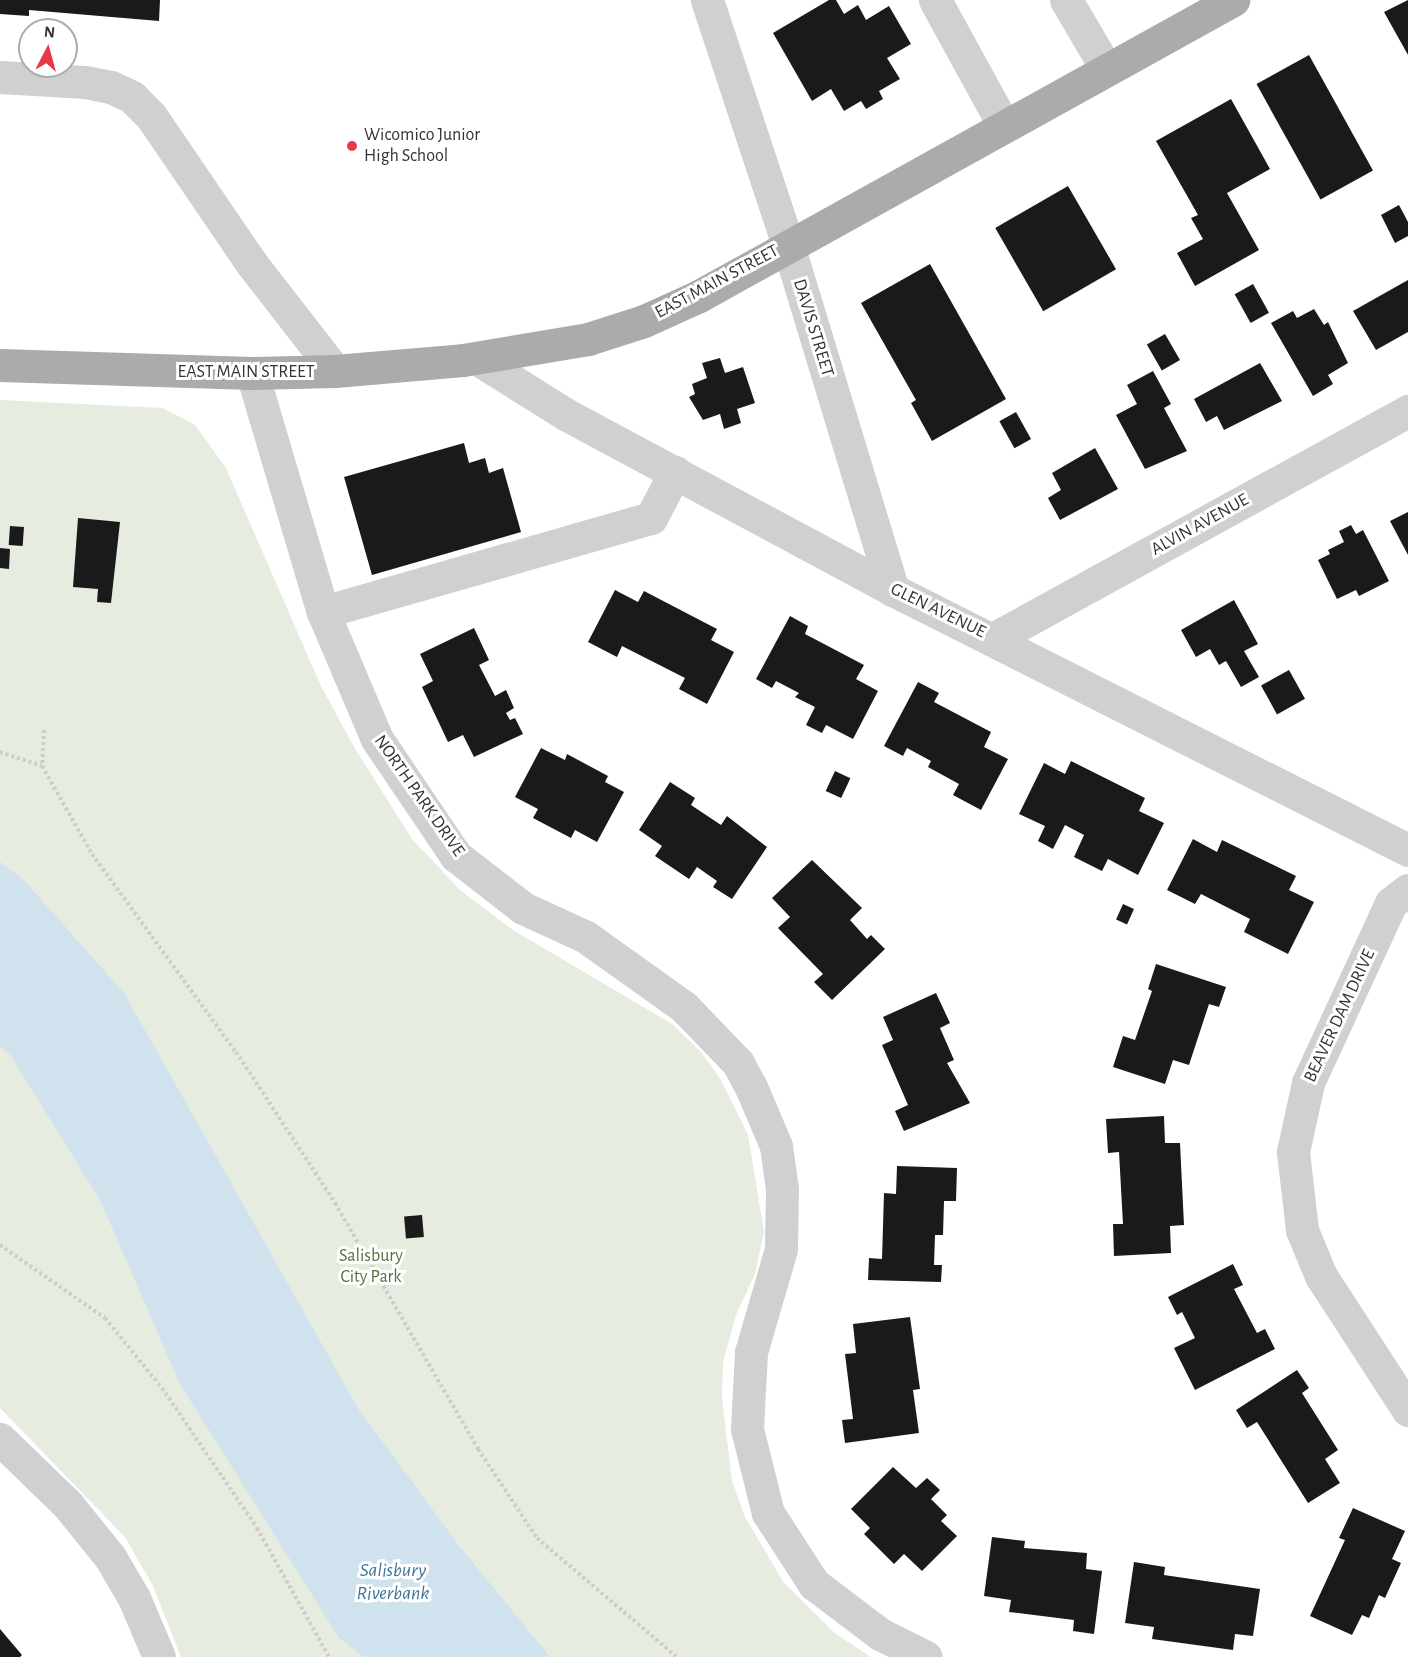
<!DOCTYPE html>
<style>
body{margin:0}
#map{position:relative;width:1408px;height:1657px;overflow:hidden;background:#fff;font-family:"Alegreya Sans",sans-serif}
div>[style]{position:absolute}
[style*='--x']{left:calc(var(--x)*1px);top:calc(var(--y)*1px);width:calc(var(--w)*1px);rotate:calc(var(--a)*1deg)}
.green>*{inset:0;background:#e6ecdf}
.water>*{inset:0;background:#cfe2ee}
.building>*{inset:0;background:#1a1a1a;transform-origin:0 0}
.path>*{height:4px;margin-top:-2px;transform-origin:0;background:repeating-linear-gradient(90deg,#cdcdcd 0 3px,transparent 0 6px)}
.minor>*{height:33px;margin:-16.5px;padding:0 16.5px;transform-origin:16.5px;border-radius:16.5px;background:#d0d0d0}
.major>*{height:33px;margin:-16.5px;padding:0 16.5px;transform-origin:16.5px;border-radius:16.5px;background:#ababab}
.dots>*{width:16px;height:16px;translate:-50% -50%;box-sizing:border-box;border:3px solid #fff;border-radius:50%}
span{translate:-50% -50%;white-space:nowrap;text-align:center;line-height:1.15;-webkit-text-stroke:6px #fff;paint-order:stroke}
.poi-label{font-size:18px;color:#333}
.left{translate:0 -50%;text-align:left}
.street-label{font-size:18px;color:#333}
.park-label{font-size:18px;color:#56703f}
.water-label{font-size:20px;color:#3f7597;font-style:italic}
.north{position:absolute;left:18px;top:18px;width:60px;height:60px;box-sizing:border-box;background:#fff;border:2px solid #adadad;border-radius:50%;rotate:6deg;font-size:16px;font-weight:700;line-height:24px;text-align:center;color:#333}
.north::after{content:'';display:block;margin:auto;width:21px;height:27px;background:#e63946;clip-path:polygon(50% 0,100% 100%,50% 72%,0 100%)}
</style>
<div id="map">
<div class="green">
<div style="clip-path:polygon(0 400px,163px 408px,195px 425px,226px 468px,320px 684px,354px 747px,412px 839px,460px 890px,513px 930px,672px 1024px,702px 1053px,721px 1080px,748px 1135px,764px 1232px,755px 1274px,736px 1315px,723px 1362px,722px 1399px,732px 1481px,745px 1517px,784px 1583px,836px 1634px,871px 1657px,181px 1657px,153px 1586px,125px 1537px,0 1408px)"></div>
</div>
<div class="water">
<div style="clip-path:polygon(0 862px,23px 879px,124px 993px,359px 1410px,460px 1547px,550px 1657px,364px 1657px,339px 1638px,180px 1384px,100px 1200px,11px 1056px,0 1046px)"></div>
</div>
<div class="building">
<div style="clip-path:polygon(0 0,160px 0,159px 21px,29px 10px,29px 16px,0 14px)"></div>
<div style="clip-path:polygon(829px 0,836px 0,844px 14px,858px 5px,866px 20px,889px 6px,911px 44px,887px 58px,900px 79px,879px 91px,883px 99px,866px 109px,861px 101px,844px 111px,831px 89px,812px 101px,773px 33px)"></div>
<div style="clip-path:polygon(1408px 0,1408px 55px,1384px 12px)"></div>
<div style="left:1309px;top:55px;width:132px;height:60px;rotate:61deg"></div>
<div style="clip-path:polygon(1231px 99px,1270px 169px,1227px 193px,1259px 250px,1195px 286px,1177px 253px,1203px 239px,1191px 218px,1198px 215px,1156px 141px)"></div>
<div style="left:1068px;top:186px;width:96px;height:84px;rotate:60deg"></div>
<div style="clip-path:polygon(1399px 205px,1408px 222px,1408px 236px,1395px 243px,1381px 215px)"></div>
<div style="clip-path:polygon(930px 264px,1006px 399px,932px 441px,911px 403px,916px 400px,861px 303px)"></div>
<div style="clip-path:polygon(1408px 280px,1408px 332px,1376px 350px,1353px 311px)"></div>
<div style="left:1253px;top:284px;width:33px;height:21px;rotate:61deg"></div>
<div style="clip-path:polygon(1314px 309px,1324px 325px,1328px 322px,1348px 363px,1328px 375px,1333px 384px,1313px 396px,1271px 323px,1293px 311px,1297px 318px)"></div>
<div style="left:1165px;top:334px;width:30px;height:21px;rotate:60deg"></div>
<div style="clip-path:polygon(720px 358px,725px 373px,743px 367px,755px 403px,737px 409px,741px 423px,724px 429px,720px 414px,703px 420px,689px 397px,695px 394px,692px 384px,707px 378px,702px 363px)"></div>
<div style="clip-path:polygon(1260px 363px,1282px 401px,1224px 430px,1217px 416px,1206px 422px,1194px 399px)"></div>
<div style="clip-path:polygon(1153px 371px,1171px 404px,1164px 408px,1187px 451px,1145px 469px,1116px 415px,1137px 404px,1127px 385px)"></div>
<div style="left:1016px;top:412px;width:31px;height:19px;rotate:61deg"></div>
<div style="clip-path:polygon(464px 443px,469px 463px,485px 458px,489px 473px,503px 468px,521px 532px,372px 575px,344px 477px)"></div>
<div style="clip-path:polygon(1095px 448px,1118px 489px,1060px 520px,1048px 498px,1061px 490px,1052px 473px)"></div>
<div style="clip-path:polygon(1408px 512px,1408px 555px,1390px 521px)"></div>
<div style="clip-path:polygon(78px 518px,120px 522px,111px 603px,97px 602px,98px 589px,73px 587px)"></div>
<div style="clip-path:polygon(1351px 525px,1356px 534px,1363px 530px,1389px 581px,1359px 596px,1356px 590px,1337px 599px,1318px 560px,1330px 554px,1328px 550px,1344px 542px,1339px 531px)"></div>
<div style="left:10px;top:526px;width:14px;height:19px;rotate:4deg"></div>
<div style="clip-path:polygon(0 548px,10px 549px,9px 569px,0 568px)"></div>
<div style="clip-path:polygon(615px 590px,638px 602px,644px 591px,717px 629px,711px 640px,734px 652px,707px 704px,679px 689px,685px 678px,622px 646px,617px 657px,588px 642px)"></div>
<div style="clip-path:polygon(1234px 600px,1258px 644px,1244px 651px,1259px 677px,1241px 687px,1226px 661px,1219px 665px,1210px 649px,1196px 657px,1181px 630px)"></div>
<div style="clip-path:polygon(790px 616px,808px 626px,805px 634px,864px 665px,856px 679px,878px 691px,853px 739px,826px 725px,822px 733px,806px 725px,815px 707px,795px 697px,799px 693px,776px 681px,772px 688px,756px 679px)"></div>
<div style="clip-path:polygon(474px 628px,489px 660px,479px 665px,495px 696px,506px 690px,514px 708px,506px 713px,510px 720px,515px 718px,523px 734px,474px 757px,463px 735px,448px 742px,422px 687px,433px 681px,420px 654px)"></div>
<div style="left:1289px;top:670px;width:33px;height:32px;rotate:61deg"></div>
<div style="clip-path:polygon(918px 682px,939px 693px,934px 702px,991px 732px,984px 747px,1008px 759px,981px 810px,953px 795px,959px 784px,928px 767px,931px 761px,907px 748px,903px 756px,884px 746px)"></div>
<div style="clip-path:polygon(541px 748px,565px 760px,567px 754px,608px 776px,605px 782px,624px 792px,597px 842px,575px 830px,571px 838px,533px 818px,538px 809px,515px 797px)"></div>
<div style="clip-path:polygon(1071px 761px,1145px 798px,1139px 811px,1164px 823px,1138px 875px,1108px 859px,1102px 871px,1074px 857px,1084px 835px,1065px 825px,1053px 849px,1038px 841px,1045px 826px,1019px 814px,1044px 763px,1065px 774px)"></div>
<div style="left:835px;top:771px;width:17px;height:22px;rotate:25deg"></div>
<div style="clip-path:polygon(670px 782px,695px 798px,691px 805px,721px 825px,727px 816px,767px 847px,732px 899px,713px 887px,717px 881px,697px 867px,689px 879px,655px 856px,662px 846px,639px 830px)"></div>
<div style="clip-path:polygon(1193px 839px,1217px 852px,1222px 840px,1296px 876px,1289px 890px,1314px 902px,1288px 954px,1244px 932px,1250px 919px,1201px 894px,1195px 904px,1167px 890px)"></div>
<div style="clip-path:polygon(812px 860px,862px 908px,850px 920px,867px 939px,871px 935px,885px 949px,832px 1000px,814px 982px,823px 974px,778px 928px,790px 917px,772px 898px)"></div>
<div style="left:1123px;top:904px;width:12px;height:17px;rotate:24deg"></div>
<div style="clip-path:polygon(1156px 964px,1226px 987px,1219px 1007px,1209px 1004px,1189px 1065px,1173px 1060px,1165px 1084px,1113px 1067px,1123px 1036px,1135px 1040px,1152px 991px,1148px 989px)"></div>
<div style="clip-path:polygon(936px 993px,950px 1023px,940px 1028px,954px 1060px,947px 1063px,970px 1103px,904px 1131px,895px 1111px,908px 1105px,882px 1045px,893px 1040px,883px 1017px)"></div>
<div style="clip-path:polygon(1164px 1116px,1165px 1143px,1180px 1143px,1184px 1225px,1170px 1226px,1171px 1253px,1114px 1256px,1113px 1224px,1123px 1224px,1119px 1152px,1108px 1153px,1106px 1119px)"></div>
<div style="clip-path:polygon(897px 1166px,957px 1168px,956px 1201px,944px 1201px,943px 1235px,935px 1235px,934px 1265px,942px 1265px,941px 1282px,868px 1280px,869px 1258px,882px 1259px,884px 1193px,896px 1194px)"></div>
<div style="left:422px;top:1215px;width:22px;height:18px;rotate:85deg"></div>
<div style="clip-path:polygon(1233px 1264px,1243px 1285px,1234px 1289px,1257px 1333px,1265px 1329px,1275px 1349px,1195px 1390px,1174px 1348px,1195px 1338px,1182px 1312px,1177px 1315px,1168px 1297px)"></div>
<div style="clip-path:polygon(910px 1317px,920px 1389px,913px 1390px,919px 1433px,845px 1443px,842px 1420px,853px 1419px,845px 1354px,856px 1353px,853px 1324px)"></div>
<div style="clip-path:polygon(1297px 1370px,1309px 1388px,1302px 1393px,1338px 1450px,1325px 1459px,1340px 1483px,1308px 1503px,1257px 1422px,1247px 1428px,1236px 1410px)"></div>
<div style="clip-path:polygon(893px 1467px,916px 1488px,927px 1478px,940px 1490px,931px 1499px,947px 1515px,941px 1521px,957px 1536px,922px 1571px,904px 1554px,894px 1564px,864px 1534px,870px 1528px,851px 1509px)"></div>
<div style="clip-path:polygon(1353px 1508px,1405px 1531px,1392px 1559px,1401px 1563px,1385px 1598px,1379px 1595px,1369px 1618px,1362px 1615px,1352px 1635px,1310px 1616px,1345px 1540px,1339px 1538px)"></div>
<div style="clip-path:polygon(992px 1537px,1025px 1541px,1024px 1548px,1087px 1553px,1086px 1569px,1102px 1571px,1094px 1634px,1073px 1631px,1074px 1620px,1009px 1612px,1011px 1600px,984px 1596px)"></div>
<div style="clip-path:polygon(1134px 1562px,1165px 1567px,1164px 1575px,1260px 1589px,1253px 1636px,1235px 1634px,1233px 1650px,1152px 1639px,1154px 1627px,1125px 1623px)"></div>
<div style="clip-path:polygon(0 1629px,22px 1655px,20px 1657px,0 1657px)"></div>
</div>
<div class="path">
<div style="--x:44;--y:730;--w:36;--a:93"></div>
<div style="--x:42;--y:766;--w:101;--a:60.4"></div>
<div style="--x:92;--y:854;--w:245;--a:54"></div>
<div style="--x:236;--y:1052;--w:181;--a:56.7"></div>
<div style="--x:335;--y:1203;--w:285;--a:59.8"></div>
<div style="--x:478;--y:1449;--w:107;--a:56.5"></div>
<div style="--x:537;--y:1538;--w:184;--a:40.4"></div>
<div style="--x:0;--y:752;--w:44;--a:18.4"></div>
<div style="--x:0;--y:1245;--w:128;--a:34.8"></div>
<div style="--x:105;--y:1318;--w:90;--a:50.8"></div>
<div style="--x:162;--y:1388;--w:169;--a:55.8"></div>
<div style="--x:257;--y:1528;--w:148;--a:60.8"></div>
</div>
<div class="minor">
<div style="--x:707;--y:0;--w:258;--a:71.7"></div>
<div style="--x:788;--y:245;--w:361;--a:73.1"></div>
<div style="--x:935;--y:0;--w:144;--a:61.3"></div>
<div style="--x:1066;--y:0;--w:81;--a:59.6"></div>
<div style="--x:0;--y:77;--w:85;--a:3.4"></div>
<div style="--x:85;--y:82;--w:26;--a:11"></div>
<div style="--x:111;--y:87;--w:23;--a:25"></div>
<div style="--x:132;--y:97;--w:27;--a:45"></div>
<div style="--x:151;--y:116;--w:179;--a:55.7"></div>
<div style="--x:252;--y:264;--w:135;--a:52.2"></div>
<div style="--x:476;--y:358;--w:107;--a:32.1"></div>
<div style="--x:567;--y:415;--w:370;--a:28.2"></div>
<div style="--x:893;--y:590;--w:577;--a:26.79"></div>
<div style="--x:252;--y:373;--w:249;--a:73.5"></div>
<div style="--x:323;--y:612;--w:138;--a:67"></div>
<div style="--x:377;--y:739;--w:141;--a:56"></div>
<div style="--x:456;--y:856;--w:85;--a:37.8"></div>
<div style="--x:523;--y:908;--w:69;--a:24.7"></div>
<div style="--x:586;--y:937;--w:120;--a:35.5"></div>
<div style="--x:684;--y:1007;--w:78;--a:46"></div>
<div style="--x:738;--y:1063;--w:27;--a:62"></div>
<div style="--x:751;--y:1087;--w:64;--a:67"></div>
<div style="--x:776;--y:1146;--w:43;--a:82.1"></div>
<div style="--x:782;--y:1189;--w:60;--a:91"></div>
<div style="--x:781;--y:1249;--w:107;--a:106.2"></div>
<div style="--x:751;--y:1352;--w:77;--a:93"></div>
<div style="--x:747;--y:1429;--w:87;--a:76"></div>
<div style="--x:768;--y:1513;--w:85;--a:57.1"></div>
<div style="--x:814;--y:1584;--w:83;--a:37.1"></div>
<div style="--x:880;--y:1634;--w:51;--a:26.6"></div>
<div style="--x:323;--y:612;--w:341;--a:-16"></div>
<div style="--x:651;--y:518;--w:52;--a:-62.4"></div>
<div style="--x:993;--y:639;--w:474;--a:-28.8"></div>
<div style="--x:1408;--y:890;--w:21;--a:143"></div>
<div style="--x:1391;--y:903;--w:198;--a:114.8"></div>
<div style="--x:1308;--y:1083;--w:71;--a:102.3"></div>
<div style="--x:1293;--y:1152;--w:79;--a:83.4"></div>
<div style="--x:1302;--y:1230;--w:50;--a:67.6"></div>
<div style="--x:1321;--y:1276;--w:160;--a:57"></div>
<div style="--x:0;--y:1439;--w:95;--a:44.1"></div>
<div style="--x:68;--y:1505;--w:67;--a:51.1"></div>
<div style="--x:110;--y:1557;--w:48;--a:59.7"></div>
<div style="--x:134;--y:1598;--w:64;--a:67"></div>
</div>
<div class="major">
<div style="--x:0;--y:365;--w:252;--a:1.8"></div>
<div style="--x:252;--y:373;--w:83;--a:-1.4"></div>
<div style="--x:335;--y:371;--w:128;--a:-4.9"></div>
<div style="--x:463;--y:360;--w:127;--a:-9.5"></div>
<div style="--x:588;--y:339;--w:59;--a:-17.8"></div>
<div style="--x:644;--y:321;--w:60;--a:-24.4"></div>
<div style="--x:699;--y:296;--w:611;--a:-29"></div>
</div>
<div class="dots">
<div style="left:352px;top:146px;background:#e63946"></div>
</div>
<div class="poi-label">
<span class="left" style="left:364px;top:146px">Wicomico Junior<br>High School</span>
</div>
<div class="street-label">
<span style="left:717px;top:282px;rotate:-28deg">EAST MAIN STREET</span>
<span style="left:813px;top:328px;rotate:73deg">DAVIS STREET</span>
<span style="left:246px;top:372px">EAST MAIN STREET</span>
<span style="left:1200px;top:525px;rotate:-29deg">ALVIN AVENUE</span>
<span style="left:938px;top:611px;rotate:26deg">GLEN AVENUE</span>
<span style="left:419px;top:796px;rotate:55deg">NORTH PARK DRIVE</span>
<span style="left:1340px;top:1016px;rotate:-65deg">BEAVER DAM DRIVE</span>
</div>
<div class="park-label">
<span style="left:371px;top:1267px">Salisbury<br>City Park</span>
</div>
<div class="water-label">
<span style="left:393px;top:1582px">Salisbury<br>Riverbank</span>
</div>
<div class="north">N</div>
</div>
